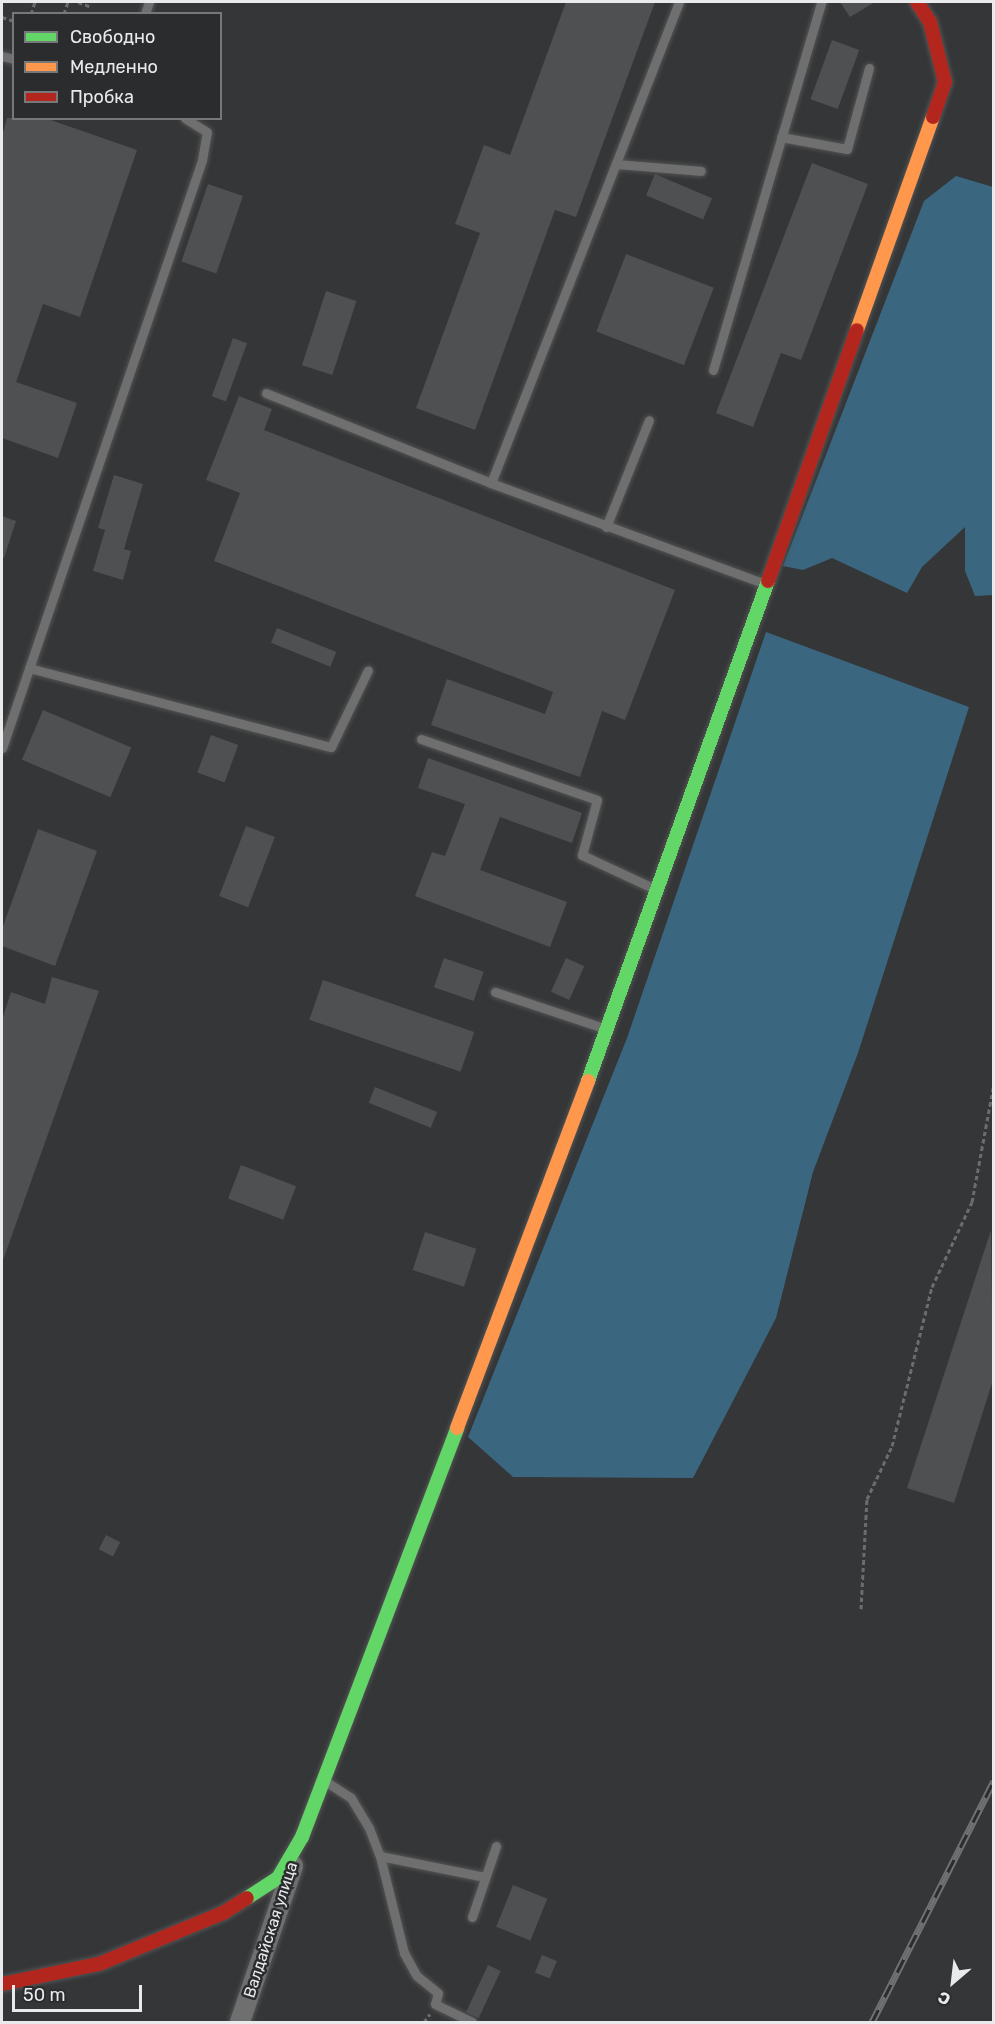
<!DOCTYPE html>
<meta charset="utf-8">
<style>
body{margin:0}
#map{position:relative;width:995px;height:2024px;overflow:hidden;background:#353637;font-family:Rubik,sans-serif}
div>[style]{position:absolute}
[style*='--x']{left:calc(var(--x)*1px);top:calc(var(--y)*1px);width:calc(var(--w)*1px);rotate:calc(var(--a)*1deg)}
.forest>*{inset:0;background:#3b6680}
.building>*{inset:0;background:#4f5051;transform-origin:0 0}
.path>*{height:3px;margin-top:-1.5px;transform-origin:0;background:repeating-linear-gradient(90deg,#6b6c6c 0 4.5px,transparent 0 7.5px)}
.roads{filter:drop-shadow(0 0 2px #525354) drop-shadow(0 0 2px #525354)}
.lane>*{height:9px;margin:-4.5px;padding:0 4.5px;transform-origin:4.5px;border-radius:4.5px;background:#6f6f6f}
.street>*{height:20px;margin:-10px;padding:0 10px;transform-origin:10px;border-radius:10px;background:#6f6f6f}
.fast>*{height:14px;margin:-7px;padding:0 7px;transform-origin:7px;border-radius:7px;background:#63d668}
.slow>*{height:14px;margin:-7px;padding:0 7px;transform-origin:7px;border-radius:7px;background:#ff974d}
.jam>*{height:14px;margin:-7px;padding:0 7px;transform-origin:7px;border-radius:7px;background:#b3261e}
.rail>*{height:7px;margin-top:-3.5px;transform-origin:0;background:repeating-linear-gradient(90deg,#2a2c2e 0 14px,#707171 0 28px);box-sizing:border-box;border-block:2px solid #707171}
span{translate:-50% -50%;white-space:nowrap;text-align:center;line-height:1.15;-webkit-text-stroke:5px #2a2c2e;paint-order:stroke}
.street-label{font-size:16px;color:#e8eaeb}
.frame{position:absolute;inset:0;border:3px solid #e8eaeb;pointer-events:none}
.legend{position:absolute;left:12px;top:12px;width:210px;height:108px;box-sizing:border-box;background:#2a2c2e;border:2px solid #76787a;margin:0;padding:8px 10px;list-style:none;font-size:18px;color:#e8eaeb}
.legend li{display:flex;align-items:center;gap:12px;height:30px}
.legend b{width:30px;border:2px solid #76787a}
.north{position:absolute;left:923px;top:1952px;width:60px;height:60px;-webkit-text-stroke:4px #2a2c2e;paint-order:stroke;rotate:208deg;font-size:16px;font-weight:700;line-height:24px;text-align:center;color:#e8eaeb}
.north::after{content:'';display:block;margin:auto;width:21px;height:27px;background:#e8eaeb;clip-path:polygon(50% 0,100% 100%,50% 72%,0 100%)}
.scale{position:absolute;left:12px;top:1985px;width:130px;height:27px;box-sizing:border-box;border:3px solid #e8eaeb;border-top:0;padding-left:8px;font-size:18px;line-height:21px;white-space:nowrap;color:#e8eaeb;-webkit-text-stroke:4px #2a2c2e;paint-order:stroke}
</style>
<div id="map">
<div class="forest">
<div style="clip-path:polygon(956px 176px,993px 187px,993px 595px,975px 596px,965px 571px,965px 527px,922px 567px,907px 593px,832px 558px,803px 570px,783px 566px,924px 201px)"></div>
<div style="clip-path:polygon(766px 632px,969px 707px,858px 1053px,813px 1172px,776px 1318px,693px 1478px,513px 1477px,468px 1437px,627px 1038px)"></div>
</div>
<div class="building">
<div style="clip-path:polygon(566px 2px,655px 2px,576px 217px,555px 210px,475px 430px,416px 408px,480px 233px,455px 224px,484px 145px,510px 155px)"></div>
<div style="clip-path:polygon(840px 2px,875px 2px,850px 17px)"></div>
<div style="left:832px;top:40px;width:29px;height:63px;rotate:20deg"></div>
<div style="clip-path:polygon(7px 118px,45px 118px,137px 150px,80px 317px,43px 304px,16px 382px,77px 403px,58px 458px,2px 438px,2px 136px)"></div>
<div style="clip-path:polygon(812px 163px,868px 184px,801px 360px,781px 353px,753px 427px,716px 413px)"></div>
<div style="left:655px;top:174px;width:62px;height:23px;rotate:23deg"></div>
<div style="left:208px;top:184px;width:37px;height:82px;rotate:19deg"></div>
<div style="left:626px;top:254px;width:94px;height:83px;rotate:21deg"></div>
<div style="left:326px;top:291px;width:32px;height:78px;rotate:18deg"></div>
<div style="left:233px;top:338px;width:15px;height:62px;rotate:20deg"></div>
<div style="clip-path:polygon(239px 396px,272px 409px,264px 430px,675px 590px,625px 720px,602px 711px,580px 777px,431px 725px,447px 679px,545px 714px,553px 692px,214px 561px,240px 493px,206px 480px)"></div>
<div style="clip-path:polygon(114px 475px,143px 484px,124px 549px,131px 551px,123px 580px,93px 571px,105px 530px,98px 528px)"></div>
<div style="clip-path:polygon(2px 516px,16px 521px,4px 558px,2px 558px)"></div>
<div style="left:277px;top:628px;width:64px;height:16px;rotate:22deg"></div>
<div style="left:43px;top:710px;width:96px;height:54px;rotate:23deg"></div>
<div style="left:211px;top:735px;width:29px;height:40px;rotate:20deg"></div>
<div style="clip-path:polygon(428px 758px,582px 813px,572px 843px,500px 817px,480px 870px,567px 902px,550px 947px,415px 896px,432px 852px,445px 856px,465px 804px,418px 788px)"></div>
<div style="left:246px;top:826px;width:31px;height:75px;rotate:21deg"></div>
<div style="clip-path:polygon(38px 829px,97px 851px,55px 966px,2px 946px,2px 929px)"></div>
<div style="left:444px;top:958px;width:42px;height:31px;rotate:19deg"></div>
<div style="left:566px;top:958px;width:20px;height:37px;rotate:24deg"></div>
<div style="clip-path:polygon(52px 977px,99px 991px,2px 1263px,2px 1020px,11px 992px,45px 1004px)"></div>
<div style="left:323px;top:980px;width:160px;height:42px;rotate:19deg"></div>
<div style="left:375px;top:1087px;width:67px;height:17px;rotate:22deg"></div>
<div style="left:241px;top:1165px;width:59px;height:36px;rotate:21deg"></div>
<div style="clip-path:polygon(991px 1230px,993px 1380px,954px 1503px,907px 1488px)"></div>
<div style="left:425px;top:1232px;width:54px;height:40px;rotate:18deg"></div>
<div style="left:106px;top:1535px;width:16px;height:16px;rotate:27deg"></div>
<div style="left:513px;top:1885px;width:37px;height:45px;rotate:22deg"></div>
<div style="left:542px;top:1955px;width:16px;height:19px;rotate:22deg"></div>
<div style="left:488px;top:1965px;width:14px;height:52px;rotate:25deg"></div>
</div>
<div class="path">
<div style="--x:78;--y:2;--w:12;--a:20"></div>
<div style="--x:31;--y:14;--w:13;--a:-72"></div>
<div style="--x:64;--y:14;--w:13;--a:-72"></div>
<div style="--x:2;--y:17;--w:13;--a:18"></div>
<div style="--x:861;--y:1609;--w:110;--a:-86.9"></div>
<div style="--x:867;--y:1499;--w:59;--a:-64.7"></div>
<div style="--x:892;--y:1446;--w:164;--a:-75.9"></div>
<div style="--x:932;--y:1287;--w:94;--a:-64.8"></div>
<div style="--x:972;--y:1202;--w:121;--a:-79.5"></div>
<div style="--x:424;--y:2022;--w:10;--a:-53"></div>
</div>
<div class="roads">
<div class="lane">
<div style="--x:145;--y:14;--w:13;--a:-72"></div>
<div style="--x:2;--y:56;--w:12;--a:14"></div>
<div style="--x:781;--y:137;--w:67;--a:10.3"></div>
<div style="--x:847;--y:149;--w:84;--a:-74.8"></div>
<div style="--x:616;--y:164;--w:85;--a:4.7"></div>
<div style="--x:713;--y:370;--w:384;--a:-73.6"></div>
<div style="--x:266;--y:393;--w:242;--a:21.8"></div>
<div style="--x:491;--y:483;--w:292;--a:20.2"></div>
<div style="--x:491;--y:483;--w:516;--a:-68.65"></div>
<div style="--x:606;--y:527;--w:115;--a:-68.1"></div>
<div style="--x:29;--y:668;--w:312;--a:14.7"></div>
<div style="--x:331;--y:747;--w:85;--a:-64.3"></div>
<div style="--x:421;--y:739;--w:186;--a:19.1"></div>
<div style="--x:597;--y:800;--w:57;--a:105.3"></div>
<div style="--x:582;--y:855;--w:81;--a:25"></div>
<div style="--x:2;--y:748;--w:621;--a:-71.21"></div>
<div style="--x:202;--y:160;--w:28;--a:-80"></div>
<div style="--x:207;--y:132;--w:26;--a:-148"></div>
<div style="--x:495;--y:992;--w:118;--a:18.3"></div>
<div style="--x:325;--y:1781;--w:31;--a:33"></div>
<div style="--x:351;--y:1798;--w:35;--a:59"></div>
<div style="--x:369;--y:1828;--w:30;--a:69"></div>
<div style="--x:380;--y:1856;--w:100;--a:76.1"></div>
<div style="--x:404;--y:1953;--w:26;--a:61"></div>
<div style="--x:417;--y:1976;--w:27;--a:39"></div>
<div style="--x:438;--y:1993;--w:11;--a:105"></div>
<div style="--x:435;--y:2004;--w:41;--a:25.9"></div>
<div style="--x:380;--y:1856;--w:107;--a:11.3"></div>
<div style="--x:472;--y:1917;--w:75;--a:-71.3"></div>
</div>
<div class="street">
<div style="--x:240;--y:2022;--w:165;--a:-71.2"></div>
</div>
<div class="fast">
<div style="--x:588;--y:1081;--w:531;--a:-70.2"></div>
<div style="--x:247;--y:1898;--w:37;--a:-33"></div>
<div style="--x:278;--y:1878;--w:48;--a:-59.7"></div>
<div style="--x:302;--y:1837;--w:437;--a:-69.2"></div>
</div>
<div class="slow">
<div style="--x:857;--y:330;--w:226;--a:-70.4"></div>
<div style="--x:457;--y:1428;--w:371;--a:-69.3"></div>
</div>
<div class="jam">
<div style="--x:917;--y:2;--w:24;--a:57"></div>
<div style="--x:930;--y:22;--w:62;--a:76"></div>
<div style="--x:945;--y:82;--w:37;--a:109"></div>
<div style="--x:768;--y:581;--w:266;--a:-70.5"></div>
<div style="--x:2;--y:1984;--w:99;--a:-11.7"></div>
<div style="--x:99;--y:1964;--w:134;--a:-22.4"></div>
<div style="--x:223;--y:1913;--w:28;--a:-32"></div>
</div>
</div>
<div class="rail">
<div style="--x:872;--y:2022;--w:270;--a:-63.2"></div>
</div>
<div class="street-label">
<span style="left:271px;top:1930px;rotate:-72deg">Валдайская улица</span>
</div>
<div class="frame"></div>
<ul class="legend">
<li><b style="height:8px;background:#63d668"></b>Свободно</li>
<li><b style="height:8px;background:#ff974d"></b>Медленно</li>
<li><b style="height:8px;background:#b3261e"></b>Пробка</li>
</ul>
<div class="north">С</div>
<div class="scale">50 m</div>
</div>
